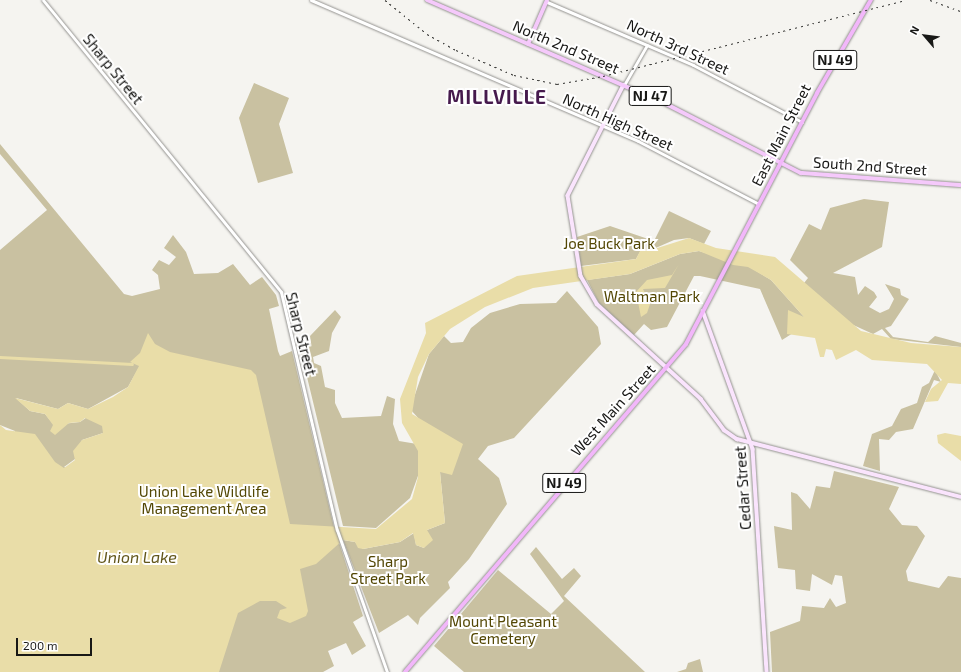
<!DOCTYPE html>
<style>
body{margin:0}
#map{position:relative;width:961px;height:672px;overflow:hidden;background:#f5f4f0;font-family:"Exo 2",sans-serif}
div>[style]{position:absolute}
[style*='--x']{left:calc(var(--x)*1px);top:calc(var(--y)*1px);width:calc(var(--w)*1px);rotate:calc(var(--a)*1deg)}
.green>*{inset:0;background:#c9c1a1}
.water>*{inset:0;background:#e9dda8}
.canal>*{height:2.5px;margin:-1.25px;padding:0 1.25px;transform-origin:1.25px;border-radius:1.25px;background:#e9dda8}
.roads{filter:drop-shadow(0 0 1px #949390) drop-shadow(0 0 1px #949390)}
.tertiary>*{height:3px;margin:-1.5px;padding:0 1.5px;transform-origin:1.5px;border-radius:1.5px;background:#fff}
.secondary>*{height:3.5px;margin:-1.75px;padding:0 1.75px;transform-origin:1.75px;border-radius:1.75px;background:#fae4fd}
.primary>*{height:4px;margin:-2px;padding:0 2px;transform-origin:2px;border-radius:2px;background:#f5c9fb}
.trunk>*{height:4px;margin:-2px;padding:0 2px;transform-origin:2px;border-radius:2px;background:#f2b7fa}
.rail>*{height:1px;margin-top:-0.5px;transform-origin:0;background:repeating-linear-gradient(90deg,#383836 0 2px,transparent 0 6px)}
span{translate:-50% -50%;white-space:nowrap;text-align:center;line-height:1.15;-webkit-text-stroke:4px #fff;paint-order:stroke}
.shield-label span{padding:1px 3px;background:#fff;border:1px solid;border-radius:3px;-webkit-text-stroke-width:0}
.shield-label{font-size:14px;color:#181816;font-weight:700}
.street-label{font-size:15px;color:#181816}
.park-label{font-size:15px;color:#534704}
.water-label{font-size:16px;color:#62561a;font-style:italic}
.district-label{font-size:19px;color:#461a4d;font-weight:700;letter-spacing:1px}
.north{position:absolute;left:905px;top:16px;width:40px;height:40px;-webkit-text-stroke:3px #fff;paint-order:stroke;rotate:298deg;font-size:11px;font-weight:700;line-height:16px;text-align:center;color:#181816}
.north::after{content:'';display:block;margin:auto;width:14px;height:18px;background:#181816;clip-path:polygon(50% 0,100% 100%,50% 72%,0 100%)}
.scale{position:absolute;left:16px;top:638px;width:76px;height:18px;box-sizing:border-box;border:2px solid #181816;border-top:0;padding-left:5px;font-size:12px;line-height:14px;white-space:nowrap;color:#181816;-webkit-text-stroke:3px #fff;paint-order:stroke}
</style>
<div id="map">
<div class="green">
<div style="clip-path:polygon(254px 83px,289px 98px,279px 124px,293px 173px,258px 183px,239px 118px)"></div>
<div style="clip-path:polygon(evenodd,0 144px,124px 294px,132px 296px,160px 289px,158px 275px,152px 270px,159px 260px,169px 265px,176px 257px,164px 248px,173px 235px,186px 252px,194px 274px,218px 273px,233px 264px,250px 285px,262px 277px,276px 295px,279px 306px,269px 309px,278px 351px,280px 356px,292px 351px,334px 527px,363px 616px,353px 622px,366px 646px,352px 655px,346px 643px,328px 651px,334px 666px,323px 672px,0 672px,15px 431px,0 425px,0 250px,47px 210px,0 154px,0 144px,139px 367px,128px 389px,80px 422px,54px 425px,45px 414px,30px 411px,16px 398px,58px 409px,68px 403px,88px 409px,128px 387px,139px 367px,0 144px,103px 433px,74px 471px,64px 467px,75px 459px,82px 440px,103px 433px)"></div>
<div style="clip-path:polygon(864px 199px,889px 202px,882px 247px,833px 273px,855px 277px,858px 295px,865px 286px,874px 292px,877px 297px,869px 307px,880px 313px,889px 309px,894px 299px,885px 284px,900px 289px,901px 295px,909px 299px,891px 326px,885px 328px,893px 337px,928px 342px,935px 336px,961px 343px,961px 347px,891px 339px,882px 329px,873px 334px,838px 318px,804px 283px,808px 278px,790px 260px,809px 224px,821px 230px,830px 208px)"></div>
<div style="clip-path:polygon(669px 211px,711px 231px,704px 244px,689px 238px,674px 240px,651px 250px,641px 250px,636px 259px,581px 266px,577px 237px,610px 226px,654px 241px)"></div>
<div style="clip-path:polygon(699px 251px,748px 266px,771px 280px,805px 318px,801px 328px,782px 340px,760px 289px,700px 276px,694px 276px,667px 327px,651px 330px,644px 324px,634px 335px,599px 303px,587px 280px,630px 274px,680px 254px)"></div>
<div style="clip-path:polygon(567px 291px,598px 327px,601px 344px,514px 438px,488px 446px,478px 459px,499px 478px,507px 504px,469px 559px,448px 582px,450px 588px,420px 618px,418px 625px,408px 615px,379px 633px,343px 540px,355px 542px,363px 549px,400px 542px,414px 533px,416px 545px,424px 548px,427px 530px,445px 523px,440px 472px,420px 420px,410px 409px,429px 354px,444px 336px,451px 343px,463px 342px,471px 328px,490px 313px,520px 304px,556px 303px)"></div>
<div style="clip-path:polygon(335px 310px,341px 317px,332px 333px,329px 351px,313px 357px,314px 363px,321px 366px,325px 387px,335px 390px,335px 403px,342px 418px,381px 416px,387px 396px,395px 399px,393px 424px,399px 441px,417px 444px,423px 462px,410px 498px,376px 528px,343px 526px,300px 348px,311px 343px,310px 336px)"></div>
<div style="clip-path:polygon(935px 370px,941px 382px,934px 380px,913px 429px,896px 432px,889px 440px,879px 439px,880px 471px,863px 466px,872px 434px,892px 426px,901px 409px,917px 403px,922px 387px,929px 383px)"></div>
<div style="clip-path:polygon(834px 471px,899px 487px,889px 509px,902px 525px,917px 526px,925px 536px,906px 571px,908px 581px,939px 588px,948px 576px,961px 578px,961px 672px,772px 672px,770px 632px,800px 621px,802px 606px,824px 608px,830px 598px,836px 607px,846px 603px,842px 576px,835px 575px,832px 585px,812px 574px,810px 591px,796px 589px,795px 570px,778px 568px,774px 526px,792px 530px,791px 492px,797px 494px,810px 509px,816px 486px,830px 488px)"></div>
<div style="clip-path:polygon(536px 547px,562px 579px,574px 568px,581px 576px,564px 596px,645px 672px,464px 672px,434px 646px,498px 570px,551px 614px,564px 601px,530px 554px)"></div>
<div style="clip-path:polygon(700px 659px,703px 672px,677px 672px,686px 669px,688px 663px)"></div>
</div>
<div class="water">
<div style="clip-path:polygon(689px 238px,716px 248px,775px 257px,861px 331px,911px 343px,961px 347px,961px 384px,948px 383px,938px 401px,925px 402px,931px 389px,942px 380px,927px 364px,872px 360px,856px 350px,836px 360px,832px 350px,826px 349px,824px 357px,820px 357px,815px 338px,787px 334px,788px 310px,804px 317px,771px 280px,748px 267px,733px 265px,699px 251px,680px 254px,630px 274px,533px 288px,485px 307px,450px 329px,429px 354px,418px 377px,412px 414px,463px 444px,452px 475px,440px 472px,445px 523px,427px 530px,433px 540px,424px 548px,416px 545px,413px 533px,400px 542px,363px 549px,358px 548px,355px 542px,343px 540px,316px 564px,300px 569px,308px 611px,306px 616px,290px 623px,277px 618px,280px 610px,287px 608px,276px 601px,260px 601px,238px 613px,219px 672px,0 672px,0 425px,6px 430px,35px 434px,55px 462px,64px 468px,75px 460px,73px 451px,82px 440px,103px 433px,102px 426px,85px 418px,80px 422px,69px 423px,55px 435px,50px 431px,53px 425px,45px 414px,30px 411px,15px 398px,58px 409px,68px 403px,88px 409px,113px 397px,128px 387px,139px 366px,130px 362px,140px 353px,148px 333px,155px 344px,170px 352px,251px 370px,256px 375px,290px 524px,376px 529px,412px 499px,418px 477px,418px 451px,402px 423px,400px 399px,426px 333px,425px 323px,517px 276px,636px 259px,641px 249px,651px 250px)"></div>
<div style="clip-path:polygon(679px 264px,665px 288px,643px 289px,650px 304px,647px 313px,641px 317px,636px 292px,647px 280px,672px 275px)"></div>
<div style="clip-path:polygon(945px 433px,961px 436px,961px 461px,938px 443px,937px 435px)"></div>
</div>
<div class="canal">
<div style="--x:0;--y:357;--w:132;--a:3"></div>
</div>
<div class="roads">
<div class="tertiary">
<div style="--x:43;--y:0;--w:377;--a:50.8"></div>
<div style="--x:281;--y:292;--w:244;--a:76.8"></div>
<div style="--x:337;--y:530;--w:151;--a:70.6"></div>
<div style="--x:311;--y:0;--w:356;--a:23.3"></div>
<div style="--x:638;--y:141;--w:136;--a:27.5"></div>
<div style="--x:547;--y:2;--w:159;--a:23.3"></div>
<div style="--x:693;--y:65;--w:123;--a:27.6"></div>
<div style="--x:624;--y:85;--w:46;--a:-60.1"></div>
</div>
<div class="secondary">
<div style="--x:624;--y:85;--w:124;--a:116.8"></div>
<div style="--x:568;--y:196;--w:81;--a:80.8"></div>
<div style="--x:581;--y:276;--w:32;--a:60"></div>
<div style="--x:597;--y:304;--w:141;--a:42.4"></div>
<div style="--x:701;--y:399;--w:39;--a:53"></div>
<div style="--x:724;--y:430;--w:16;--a:35"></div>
<div style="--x:737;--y:439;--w:231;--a:14.5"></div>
<div style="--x:703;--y:311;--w:147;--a:70.1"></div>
<div style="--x:753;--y:449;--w:223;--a:86.4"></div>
</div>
<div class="primary">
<div style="--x:427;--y:0;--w:256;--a:23.5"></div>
<div style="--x:662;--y:102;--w:156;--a:27.1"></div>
<div style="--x:801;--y:173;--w:160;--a:4.3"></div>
<div style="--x:528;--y:44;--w:48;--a:-66.6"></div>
</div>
<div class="trunk">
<div style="--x:405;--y:672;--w:432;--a:-49.4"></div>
<div style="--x:686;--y:344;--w:283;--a:-62.4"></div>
<div style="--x:817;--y:93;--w:108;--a:-59.9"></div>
</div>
</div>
<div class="rail">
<div style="--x:385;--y:0;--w:54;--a:39"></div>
<div style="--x:427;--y:34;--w:33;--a:29"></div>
<div style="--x:456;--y:50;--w:63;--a:23.3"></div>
<div style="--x:514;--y:75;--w:44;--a:11.8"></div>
<div style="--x:557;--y:84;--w:47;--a:-9.9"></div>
<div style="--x:603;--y:76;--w:311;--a:-14.1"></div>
<div style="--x:930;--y:0;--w:33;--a:20"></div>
</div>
<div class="shield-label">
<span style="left:835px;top:60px">NJ 49</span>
<span style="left:650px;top:96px">NJ 47</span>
<span style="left:564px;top:483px">NJ 49</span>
</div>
<div class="street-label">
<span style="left:566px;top:47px;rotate:23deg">North 2nd Street</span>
<span style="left:678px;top:47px;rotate:25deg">North 3rd Street</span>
<span style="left:113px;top:69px;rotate:51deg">Sharp Street</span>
<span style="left:618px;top:122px;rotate:24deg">North High Street</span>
<span style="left:781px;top:135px;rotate:-63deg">East Main Street</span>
<span style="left:870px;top:166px;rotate:4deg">South 2nd Street</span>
<span style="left:301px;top:334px;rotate:76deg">Sharp Street</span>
<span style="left:613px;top:410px;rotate:-48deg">West Main Street</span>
<span style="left:743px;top:488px;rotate:-94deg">Cedar Street</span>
</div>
<div class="park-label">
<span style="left:609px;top:244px">Joe Buck Park</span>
<span style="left:652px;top:297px">Waltman Park</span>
<span style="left:204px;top:500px">Union Lake Wildlife<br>Management Area</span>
<span style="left:388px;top:570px">Sharp<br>Street Park</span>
<span style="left:503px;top:630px">Mount Pleasant<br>Cemetery</span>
</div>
<div class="water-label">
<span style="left:137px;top:557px">Union Lake</span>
</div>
<div class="district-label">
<span style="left:497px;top:97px">MILLVILLE</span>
</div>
<div class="north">N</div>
<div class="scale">200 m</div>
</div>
